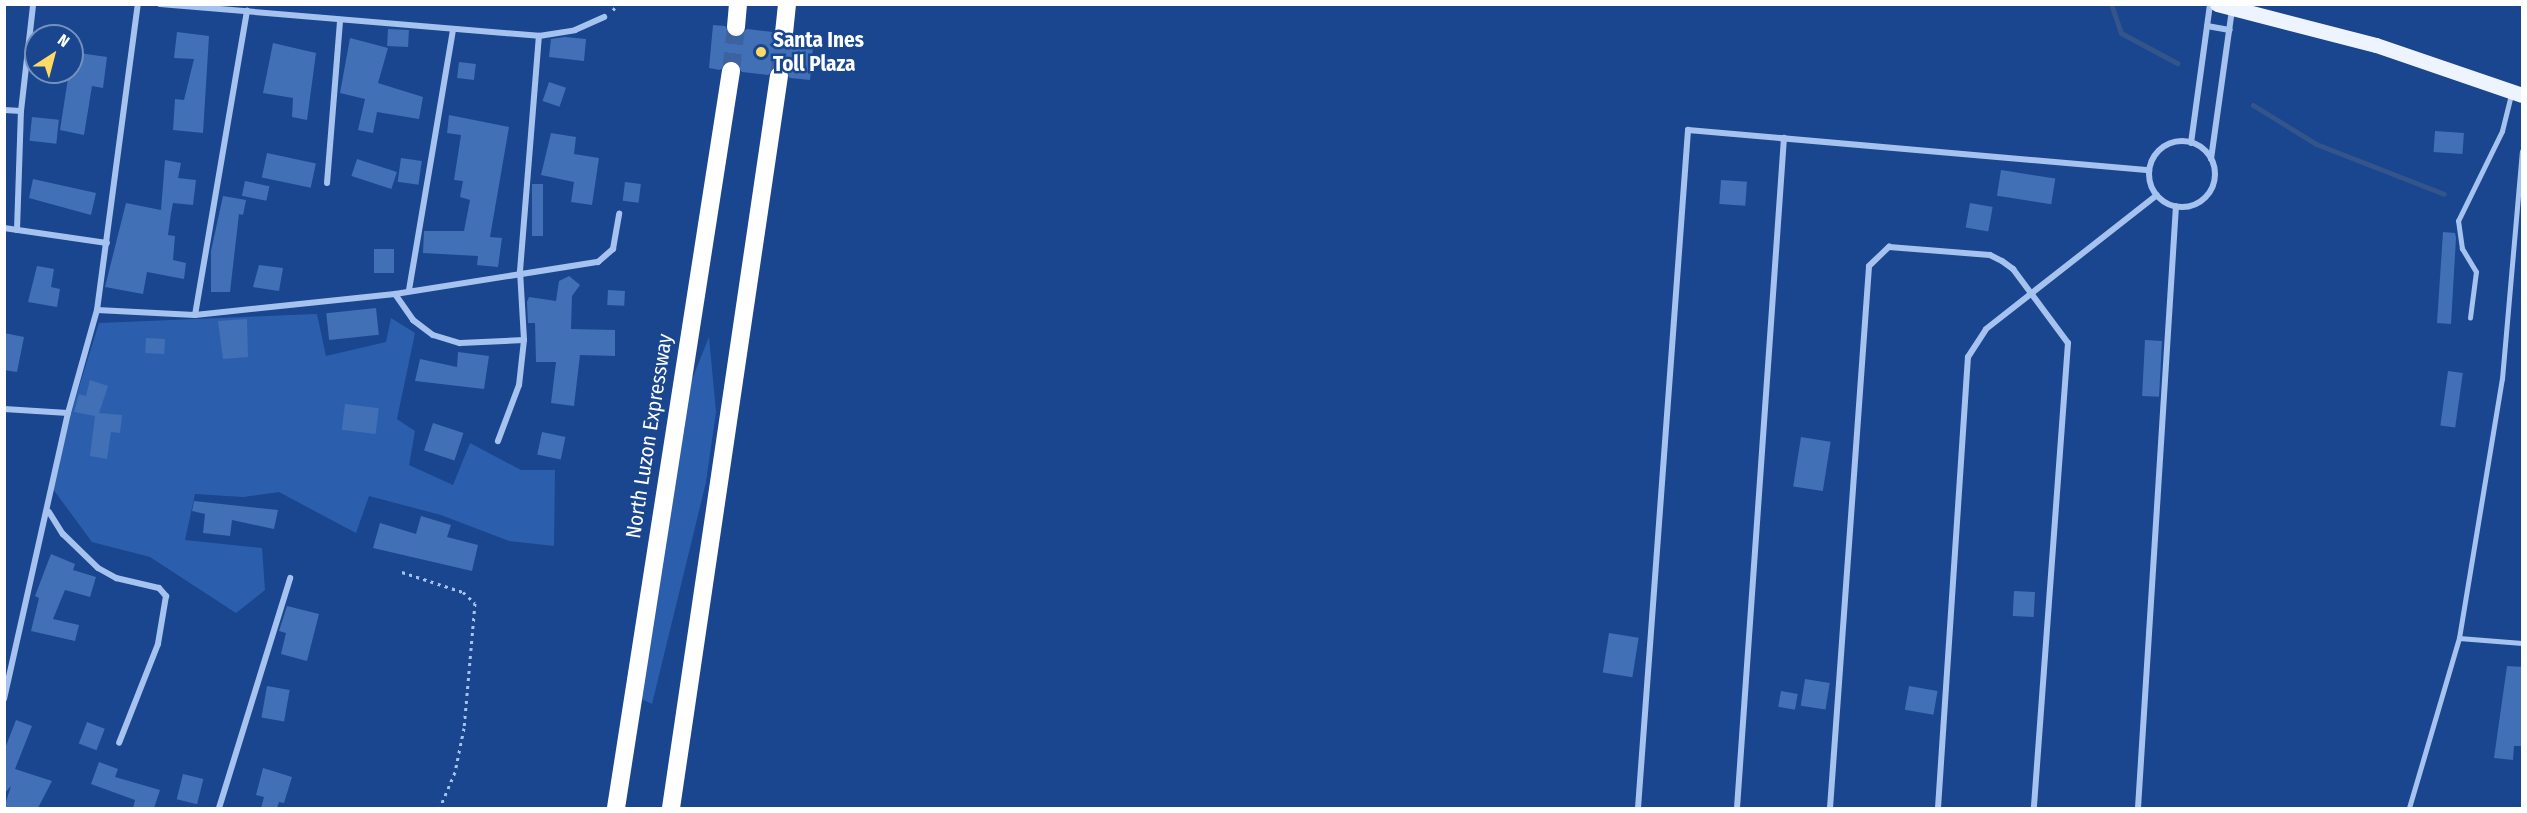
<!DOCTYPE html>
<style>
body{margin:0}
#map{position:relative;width:2527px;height:813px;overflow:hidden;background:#19468f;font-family:"Fira Sans Condensed",sans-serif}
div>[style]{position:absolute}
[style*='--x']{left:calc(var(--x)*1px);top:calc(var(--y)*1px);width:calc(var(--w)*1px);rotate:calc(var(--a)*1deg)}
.green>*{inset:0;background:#2b5fad}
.stream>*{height:5px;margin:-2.5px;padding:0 2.5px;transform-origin:2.5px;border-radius:2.5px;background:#34558b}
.building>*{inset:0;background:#4170b7;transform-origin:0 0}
.motorway-tunnel>*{height:18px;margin-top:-9px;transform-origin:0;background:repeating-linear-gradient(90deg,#3c62a0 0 18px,transparent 0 27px)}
.path>*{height:3px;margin-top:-1.5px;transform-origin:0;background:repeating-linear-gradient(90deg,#a6c3ef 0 3px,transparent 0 7.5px)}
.service>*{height:4.5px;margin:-2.25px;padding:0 2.25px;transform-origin:2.25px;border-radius:2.25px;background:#a6c3ef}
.minor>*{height:6px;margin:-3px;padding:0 3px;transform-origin:3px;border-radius:3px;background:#a6c3ef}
.minor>.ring{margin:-3px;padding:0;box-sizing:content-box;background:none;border:6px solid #a6c3ef;border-radius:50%}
.primary>*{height:15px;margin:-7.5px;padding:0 7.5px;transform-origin:7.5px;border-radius:7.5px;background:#eef4ff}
.motorway>*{height:18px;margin:-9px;padding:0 9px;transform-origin:9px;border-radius:9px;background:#fff}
.dots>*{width:16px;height:16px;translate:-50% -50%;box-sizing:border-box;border:3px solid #19468f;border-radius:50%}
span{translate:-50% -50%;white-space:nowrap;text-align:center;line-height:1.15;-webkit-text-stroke:5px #19468f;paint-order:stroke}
.poi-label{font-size:21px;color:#fff;font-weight:700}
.left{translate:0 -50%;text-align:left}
.street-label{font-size:21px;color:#fff}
.frame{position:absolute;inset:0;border:6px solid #fff;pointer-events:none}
.north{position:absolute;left:24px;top:24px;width:60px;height:60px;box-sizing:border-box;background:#19468f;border:2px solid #7590bc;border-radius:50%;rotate:36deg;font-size:16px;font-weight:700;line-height:24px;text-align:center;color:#fff}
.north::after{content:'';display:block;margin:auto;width:21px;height:27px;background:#ffdb64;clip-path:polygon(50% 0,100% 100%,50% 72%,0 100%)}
</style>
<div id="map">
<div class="green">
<div style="clip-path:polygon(317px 314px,326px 356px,386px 342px,391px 318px,415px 333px,397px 419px,415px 431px,409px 465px,453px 485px,470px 443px,521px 470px,555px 470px,554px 546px,509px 541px,441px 515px,369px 496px,356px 533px,279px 492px,243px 497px,195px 494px,185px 540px,262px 548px,265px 590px,236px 613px,150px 557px,92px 542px,53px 489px,56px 461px,99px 323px)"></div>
<div style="clip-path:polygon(709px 337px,716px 412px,706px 482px,652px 704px,641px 699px,681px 407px)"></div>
</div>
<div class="stream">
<div style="--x:2111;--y:4;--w:31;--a:71"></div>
<div style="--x:2121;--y:33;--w:64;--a:28.2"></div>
<div style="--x:2253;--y:105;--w:74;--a:31.8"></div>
<div style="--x:2316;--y:144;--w:137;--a:21.3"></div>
</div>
<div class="building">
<div style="clip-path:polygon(713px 25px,725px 26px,734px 38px,747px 29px,773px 32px,782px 44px,795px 34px,814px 36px,810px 80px,790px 78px,780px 65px,768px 75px,742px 72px,732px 60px,720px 70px,709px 68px)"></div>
<div style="left:388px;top:29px;width:21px;height:17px;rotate:3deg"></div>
<div style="clip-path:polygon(177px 32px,209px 36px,203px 133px,173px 130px,175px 99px,184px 100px,194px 59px,174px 58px)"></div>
<div style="clip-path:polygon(565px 37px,586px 39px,584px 61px,549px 57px,551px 39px)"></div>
<div style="clip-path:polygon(350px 38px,388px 48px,378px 83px,423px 97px,419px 119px,377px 112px,373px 133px,358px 130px,365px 99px,340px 93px)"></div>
<div style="clip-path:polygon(273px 43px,316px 53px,307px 120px,292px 117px,293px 98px,263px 93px)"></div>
<div style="clip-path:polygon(72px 52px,107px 57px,103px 88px,92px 86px,84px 135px,60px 130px)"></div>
<div style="left:459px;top:62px;width:17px;height:16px;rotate:7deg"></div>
<div style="left:549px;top:82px;width:18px;height:20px;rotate:19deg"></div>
<div style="clip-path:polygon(449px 115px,509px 127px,490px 237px,502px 238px,498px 267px,477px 265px,478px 256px,423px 253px,424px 231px,464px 231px,470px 200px,460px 197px,463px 181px,454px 180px,461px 135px,447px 133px)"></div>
<div style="left:32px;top:117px;width:27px;height:24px;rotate:6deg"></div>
<div style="left:2435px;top:131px;width:29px;height:21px;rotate:4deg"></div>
<div style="clip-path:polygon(551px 133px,576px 137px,574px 154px,599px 158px,592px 205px,571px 202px,574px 182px,541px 175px)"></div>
<div style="left:267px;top:153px;width:50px;height:25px;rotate:12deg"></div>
<div style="left:401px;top:158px;width:21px;height:24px;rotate:8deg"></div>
<div style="left:357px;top:159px;width:42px;height:18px;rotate:18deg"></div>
<div style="clip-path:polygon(165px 160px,181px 163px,178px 178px,196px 180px,193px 205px,173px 203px,171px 213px,168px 235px,175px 236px,173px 260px,186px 263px,184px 279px,147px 272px,143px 294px,105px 287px,126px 203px,161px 210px)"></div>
<div style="left:2001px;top:170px;width:55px;height:26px;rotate:9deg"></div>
<div style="clip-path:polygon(33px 179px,96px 193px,91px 215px,29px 198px)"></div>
<div style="left:1721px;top:180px;width:26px;height:24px;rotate:4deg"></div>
<div style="left:245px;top:181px;width:25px;height:15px;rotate:12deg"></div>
<div style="left:625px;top:182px;width:16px;height:19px;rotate:7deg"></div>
<div style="left:532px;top:184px;width:11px;height:52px"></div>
<div style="clip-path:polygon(223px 196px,246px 200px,243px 215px,239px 214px,230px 292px,211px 292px,211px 251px)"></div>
<div style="left:1970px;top:203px;width:23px;height:25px;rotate:10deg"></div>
<div style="clip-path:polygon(2443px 232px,2455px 233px,2456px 238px,2451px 324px,2437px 323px)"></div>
<div style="left:374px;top:249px;width:20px;height:24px"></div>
<div style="clip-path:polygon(259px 265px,283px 268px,279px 291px,253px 287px)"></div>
<div style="clip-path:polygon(37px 266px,54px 269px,51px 287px,60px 289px,57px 307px,28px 302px)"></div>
<div style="clip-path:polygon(569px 276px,580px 285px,572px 296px,571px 329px,615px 330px,615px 356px,580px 355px,574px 406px,551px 403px,556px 362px,536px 362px,535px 323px,528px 323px,527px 302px,529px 297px,556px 301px,559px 281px)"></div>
<div style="left:608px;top:290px;width:17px;height:15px;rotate:3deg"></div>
<div style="left:376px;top:308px;width:27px;height:50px;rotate:84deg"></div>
<div style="clip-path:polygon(247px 319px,248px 357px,223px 359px,218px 321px)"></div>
<div style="clip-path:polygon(4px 333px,24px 337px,17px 372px,4px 370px)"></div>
<div style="left:146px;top:338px;width:19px;height:15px;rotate:3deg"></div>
<div style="left:2145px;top:340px;width:17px;height:56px;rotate:3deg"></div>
<div style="clip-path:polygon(458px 352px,489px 356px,484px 389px,415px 381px,420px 359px,457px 367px)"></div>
<div style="left:2448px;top:371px;width:15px;height:55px;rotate:8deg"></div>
<div style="clip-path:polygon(90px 380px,108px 386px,99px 413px,122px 415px,120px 433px,111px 432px,107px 459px,90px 456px,95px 416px,74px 412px,79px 394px,86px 396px)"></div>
<div style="left:345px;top:404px;width:34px;height:26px;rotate:7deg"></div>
<div style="left:433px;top:423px;width:32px;height:29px;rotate:18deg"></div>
<div style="left:542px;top:432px;width:24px;height:23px;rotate:12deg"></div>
<div style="left:1801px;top:437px;width:30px;height:50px;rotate:9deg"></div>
<div style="clip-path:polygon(194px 501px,278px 510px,274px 529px,232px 520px,230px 536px,203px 533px,205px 514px,192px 511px)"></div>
<div style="clip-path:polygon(421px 516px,451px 525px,447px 537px,478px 545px,472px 571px,373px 548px,380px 523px,416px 534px)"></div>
<div style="clip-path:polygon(51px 554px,75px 564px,73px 570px,96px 577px,90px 597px,65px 590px,53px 619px,79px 625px,75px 641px,31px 631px,39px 598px,35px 596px)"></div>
<div style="left:2014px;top:591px;width:21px;height:25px;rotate:3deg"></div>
<div style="clip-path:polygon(287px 606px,319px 614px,307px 661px,281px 654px,286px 633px,279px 631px)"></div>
<div style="left:1609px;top:633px;width:30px;height:40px;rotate:9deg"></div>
<div style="clip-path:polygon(2507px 666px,2523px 667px,2523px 746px,2514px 746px,2513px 760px,2494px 758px)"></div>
<div style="left:1805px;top:679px;width:25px;height:27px;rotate:9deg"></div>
<div style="left:267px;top:686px;width:23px;height:32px;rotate:10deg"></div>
<div style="left:1909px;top:686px;width:29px;height:24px;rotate:10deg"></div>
<div style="left:1781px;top:691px;width:17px;height:16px;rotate:10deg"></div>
<div style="clip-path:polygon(16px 720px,32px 726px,15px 769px,52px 781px,38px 808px,4px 808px,11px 786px,4px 794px,4px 751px)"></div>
<div style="left:87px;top:722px;width:19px;height:23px;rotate:21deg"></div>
<div style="clip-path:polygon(99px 762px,118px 769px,115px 777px,160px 790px,154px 808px,133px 808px,135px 800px,91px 784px)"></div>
<div style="clip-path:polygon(263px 768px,292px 777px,284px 803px,279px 802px,277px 808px,261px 808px,264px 797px,256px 795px)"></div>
<div style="left:183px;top:774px;width:21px;height:26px;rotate:14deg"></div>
</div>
<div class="motorway-tunnel">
<div style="--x:731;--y:71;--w:44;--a:-83.5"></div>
<div style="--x:779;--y:76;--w:43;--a:-83.4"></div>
</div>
<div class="path">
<div style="--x:613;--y:10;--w:8;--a:-50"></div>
<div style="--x:402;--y:572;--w:64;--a:18.2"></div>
<div style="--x:463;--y:592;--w:16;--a:43"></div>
<div style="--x:475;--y:603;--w:125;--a:95"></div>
<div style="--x:464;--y:728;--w:45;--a:101.6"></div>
<div style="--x:455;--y:772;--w:39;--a:113"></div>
</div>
<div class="service">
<div style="--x:2470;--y:318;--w:46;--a:-82.6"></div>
<div style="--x:2476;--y:272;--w:27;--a:-121"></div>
<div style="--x:2462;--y:249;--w:28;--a:-98"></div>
<div style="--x:2458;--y:221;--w:100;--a:-63.9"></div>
<div style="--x:2502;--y:131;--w:38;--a:-76"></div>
<div style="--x:2459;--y:638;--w:63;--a:4.5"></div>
<div style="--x:2409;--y:808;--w:177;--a:-73.6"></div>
<div style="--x:2459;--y:638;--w:263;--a:-80.6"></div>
<div style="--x:2502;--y:379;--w:228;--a:-85"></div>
</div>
<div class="minor">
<div style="--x:160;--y:4;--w:380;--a:4.8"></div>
<div style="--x:539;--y:36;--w:36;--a:-9"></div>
<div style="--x:575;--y:30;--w:32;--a:-24"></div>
<div style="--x:2207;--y:26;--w:23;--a:10"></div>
<div style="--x:4;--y:110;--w:17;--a:3"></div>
<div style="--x:21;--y:111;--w:107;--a:-83.5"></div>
<div class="ring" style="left:2149px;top:141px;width:60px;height:60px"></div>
<div style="--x:2191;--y:143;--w:140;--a:-82.2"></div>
<div style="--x:2211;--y:159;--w:151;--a:-82"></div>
<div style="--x:327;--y:183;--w:163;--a:-85.4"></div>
<div style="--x:4;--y:228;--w:104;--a:8.3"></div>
<div style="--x:17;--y:230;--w:119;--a:-88.1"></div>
<div style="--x:409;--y:290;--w:264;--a:-80.4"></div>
<div style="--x:395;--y:294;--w:32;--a:55"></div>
<div style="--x:413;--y:320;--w:25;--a:37"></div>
<div style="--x:433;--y:335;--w:28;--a:17"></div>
<div style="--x:460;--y:343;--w:64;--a:-2.7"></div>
<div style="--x:524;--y:340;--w:45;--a:96.3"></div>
<div style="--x:519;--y:385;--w:60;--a:110.6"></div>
<div style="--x:97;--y:310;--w:98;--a:2.9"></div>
<div style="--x:195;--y:315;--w:201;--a:-6"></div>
<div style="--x:395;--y:294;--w:206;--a:-9"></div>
<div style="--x:598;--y:262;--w:20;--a:-41"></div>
<div style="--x:613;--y:249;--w:36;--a:-80"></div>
<div style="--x:195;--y:315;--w:309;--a:-80.3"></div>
<div style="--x:524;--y:340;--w:69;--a:-93.3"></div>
<div style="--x:520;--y:271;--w:236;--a:-85.4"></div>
<div style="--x:4;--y:409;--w:64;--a:3.6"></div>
<div style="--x:49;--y:512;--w:26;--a:58"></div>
<div style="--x:63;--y:534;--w:49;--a:44.2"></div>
<div style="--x:98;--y:568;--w:21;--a:29"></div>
<div style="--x:116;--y:578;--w:44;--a:13.1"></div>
<div style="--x:159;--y:588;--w:11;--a:49"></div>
<div style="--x:166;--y:596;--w:49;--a:99.5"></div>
<div style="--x:158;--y:644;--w:106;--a:111.5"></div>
<div style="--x:4;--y:699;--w:293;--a:-77.4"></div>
<div style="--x:68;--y:413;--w:107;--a:-74.3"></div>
<div style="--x:97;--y:310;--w:309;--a:-82.4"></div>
<div style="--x:219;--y:808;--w:241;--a:-72.8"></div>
<div style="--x:1638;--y:808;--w:680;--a:-85.78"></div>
<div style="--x:1688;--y:130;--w:463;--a:5"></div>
<div style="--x:1737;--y:808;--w:672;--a:-85.99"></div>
<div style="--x:1830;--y:808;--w:543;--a:-85.88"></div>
<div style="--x:1869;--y:266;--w:28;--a:-44"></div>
<div style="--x:1889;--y:247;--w:101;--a:4.5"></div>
<div style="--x:1990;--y:255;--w:13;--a:27"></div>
<div style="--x:2002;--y:261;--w:14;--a:36"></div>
<div style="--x:2013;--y:269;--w:92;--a:53.4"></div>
<div style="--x:2068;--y:343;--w:466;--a:94.2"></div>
<div style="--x:1938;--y:808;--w:452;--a:-86.2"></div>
<div style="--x:1968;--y:357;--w:33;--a:-57"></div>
<div style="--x:1986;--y:329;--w:217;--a:-38.1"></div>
<div style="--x:2138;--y:808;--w:603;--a:-86.39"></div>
</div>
<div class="primary">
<div style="--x:2217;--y:4;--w:164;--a:14.5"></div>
<div style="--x:2376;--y:45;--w:154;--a:18.9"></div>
</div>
<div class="motorway">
<div style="--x:736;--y:27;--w:23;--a:-85"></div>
<div style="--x:784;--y:33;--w:29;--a:-84"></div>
<div style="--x:616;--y:808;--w:746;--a:-81.13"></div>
<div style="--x:671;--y:808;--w:740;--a:-81.61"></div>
</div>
<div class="dots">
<div style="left:761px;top:52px;background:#ffdb64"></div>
</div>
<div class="poi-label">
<span class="left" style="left:773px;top:52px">Santa Ines<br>Toll Plaza</span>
</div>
<div class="street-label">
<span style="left:649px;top:436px;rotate:-81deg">North Luzon Expressway</span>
</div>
<div class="frame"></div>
<div class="north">N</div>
</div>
